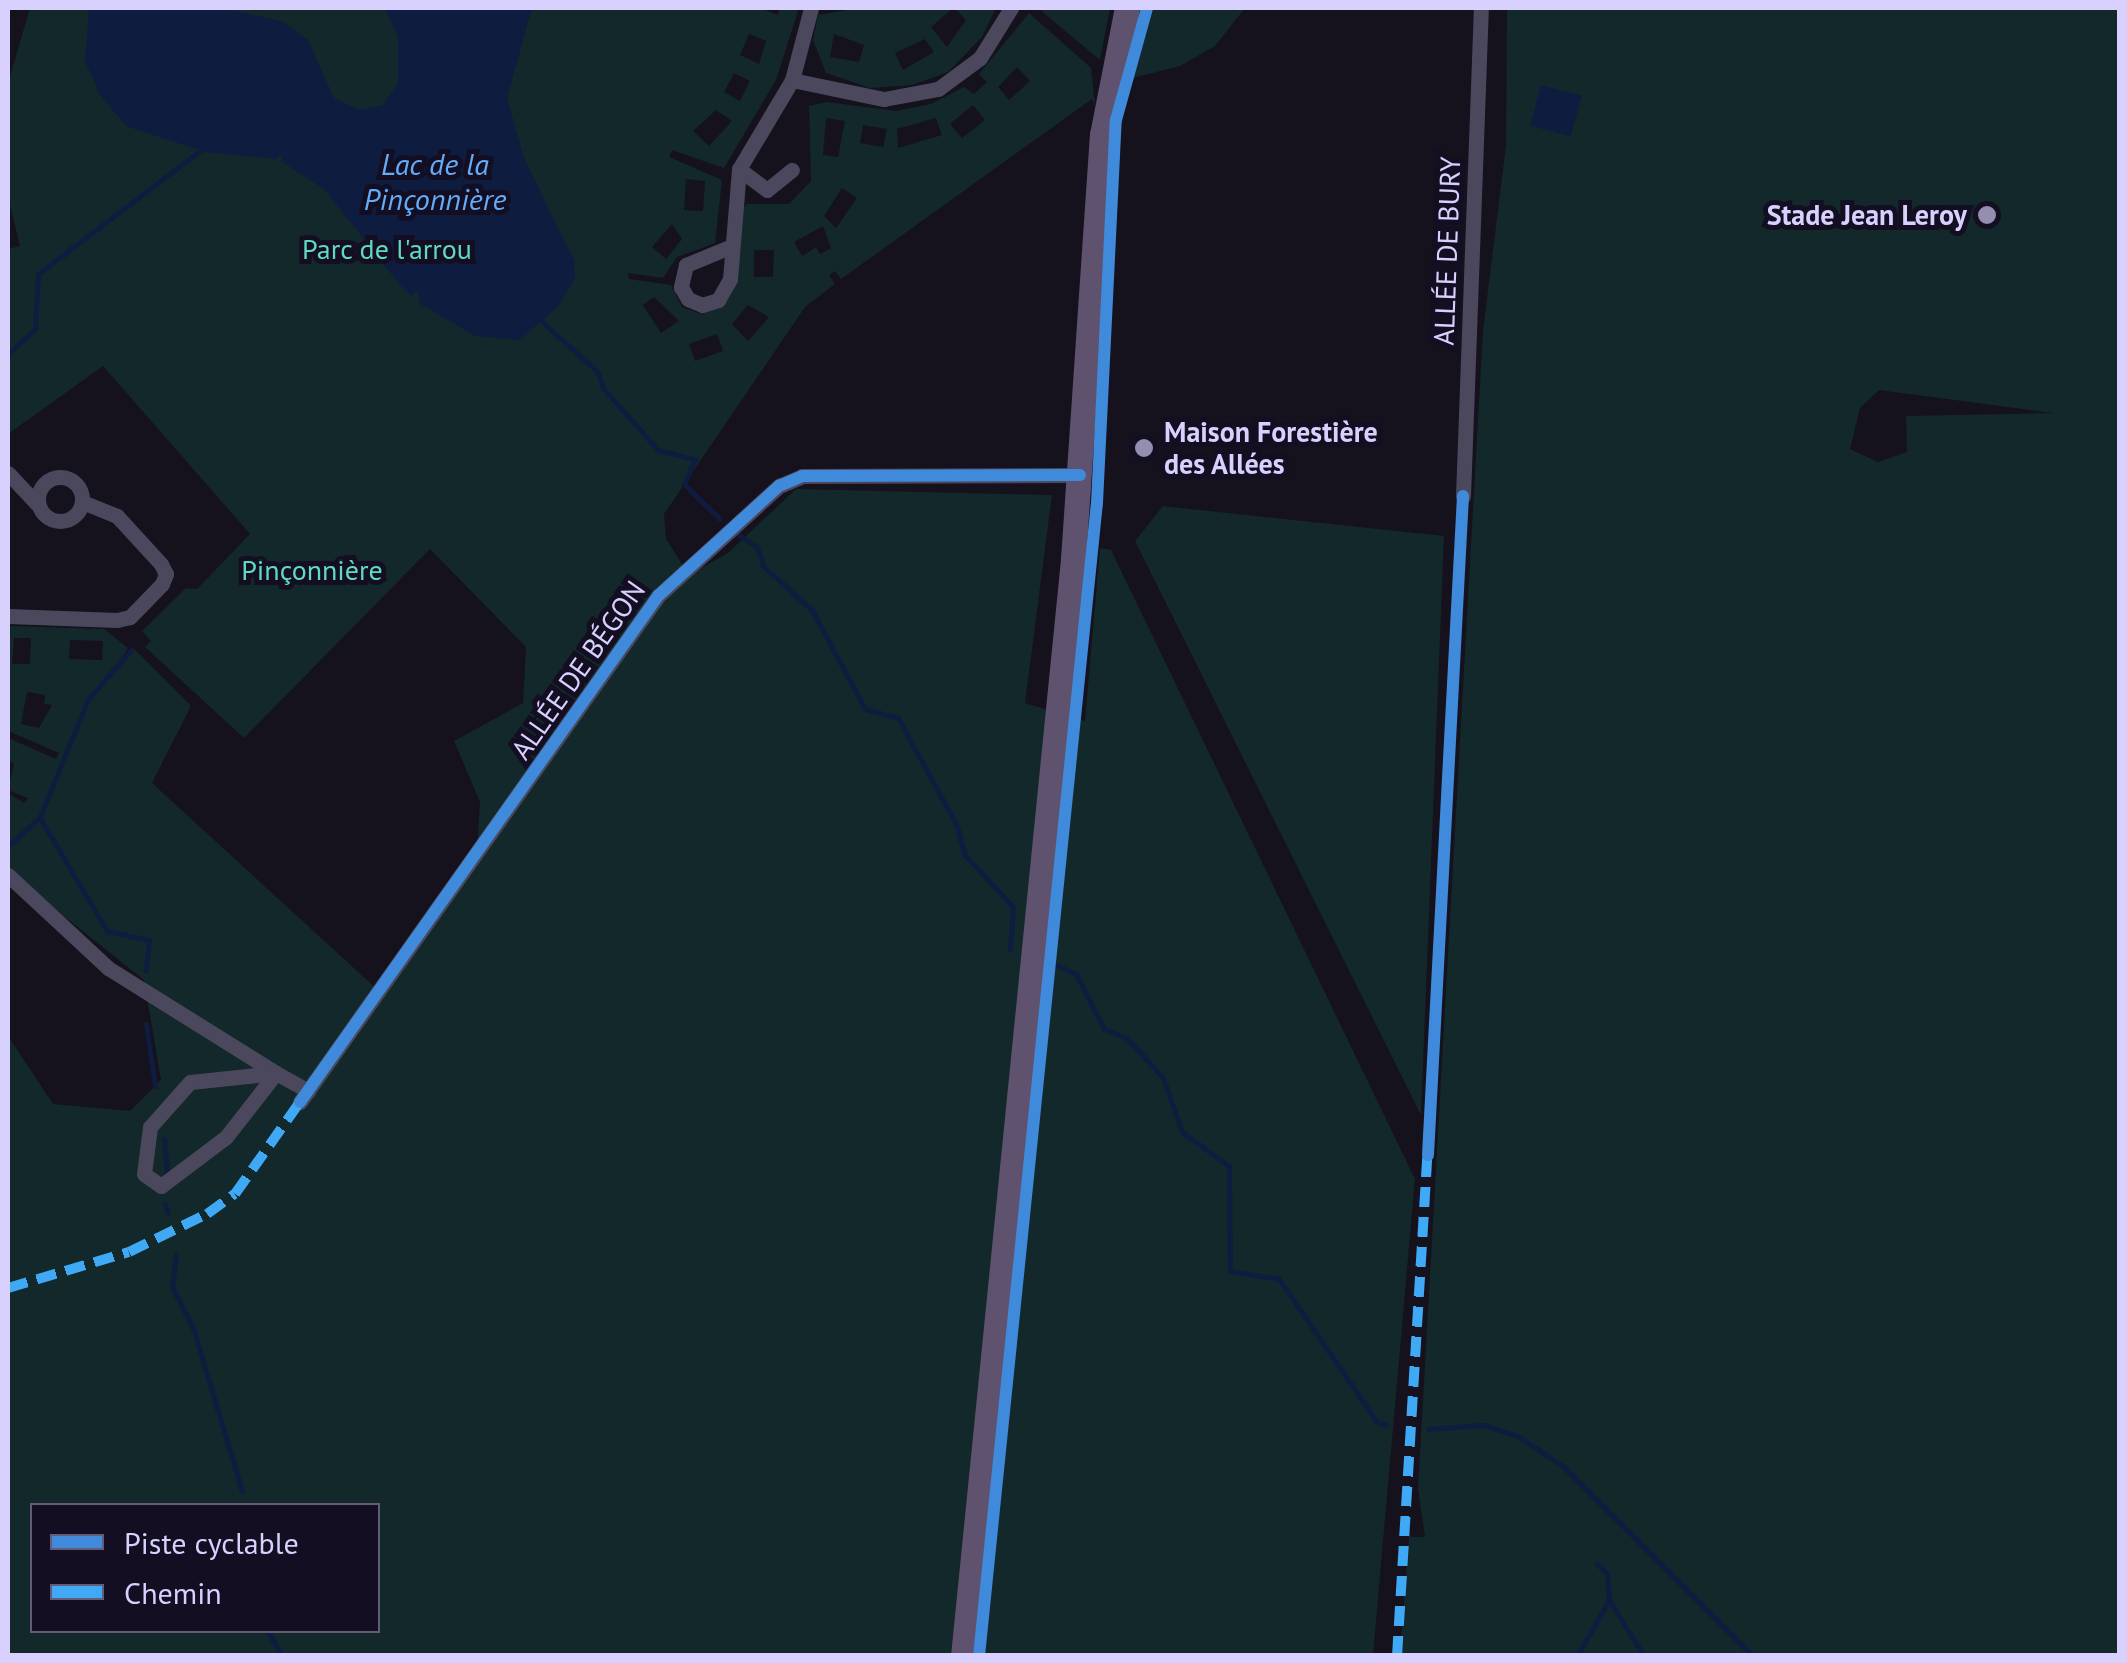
<!DOCTYPE html>
<meta charset="utf-8">
<style>
body{margin:0}
#map{position:relative;width:2127px;height:1663px;overflow:hidden;background:#15121d;font-family:"PT Sans",sans-serif}
div>[style]{position:absolute}
[style*='--x']{left:calc(var(--x)*1px);top:calc(var(--y)*1px);width:calc(var(--w)*1px);rotate:calc(var(--a)*1deg)}
.green>*{inset:0;background:#12282a}
.water>*{inset:0;background:#0e1d3f;transform-origin:0 0}
.stream>*{height:5px;margin:-2.5px;padding:0 2.5px;transform-origin:2.5px;border-radius:2.5px;background:#0e1d3f}
.minor>*{height:15px;margin:-7.5px;padding:0 7.5px;transform-origin:7.5px;border-radius:7.5px;background:#4b485e}
.minor>.ring{margin:-7.5px;padding:0;box-sizing:content-box;background:none;border:15px solid #4b485e;border-radius:50%}
.primary>*{height:25px;margin:-12.5px;padding:0 12.5px;transform-origin:12.5px;border-radius:12.5px;background:#5f526f}
.quiet>*{height:10px;margin-top:-5px;transform-origin:0;background:repeating-linear-gradient(90deg,#3fa9f5 0 20px,transparent 0 30px)}
.cycleway>*{height:12px;margin:-6px;padding:0 6px;transform-origin:6px;border-radius:6px;background:#408adc}
.dots>*{width:28px;height:28px;translate:-50% -50%;box-sizing:border-box;border:5px solid #130e22;border-radius:50%}
span{translate:-50% -50%;white-space:nowrap;text-align:center;line-height:1.15;-webkit-text-stroke:10px #130e22;paint-order:stroke}
.poi-label{font-size:28px;color:#d8d1fe;font-weight:700}
.right{translate:-100% -50%;text-align:right}
.left{translate:0 -50%;text-align:left}
.park-label{font-size:28px;color:#5fdbc3}
.street-label{font-size:28px;color:#d8d1fe}
.water-label{font-size:30px;color:#62acfa;font-style:italic}
.frame{position:absolute;inset:0;border:10px solid #d8d1fe;pointer-events:none}
.legend{position:absolute;left:30px;top:1503px;width:350px;height:130px;box-sizing:border-box;background:#130e22;border:2px solid #625c7a;margin:0;padding:12px 18px;list-style:none;font-size:30px;color:#d8d1fe}
.legend li{display:flex;align-items:center;gap:20px;height:50px}
.legend b{width:50px;border:2px solid #625c7a}
</style>
<div id="map">
<div class="green">
<div style="clip-path:polygon(evenodd,30px 8px,760px 8px,778px 15px,780px 8px,799px 8px,776px 80px,724px 168px,672px 150px,669px 157px,722px 180px,715px 243px,677px 257px,663px 278px,628px 273px,629px 279px,671px 285px,682px 307px,698px 313px,728px 299px,741px 210px,747px 204px,789px 204px,811px 181px,809px 106px,827px 102px,896px 111px,931px 104px,964px 87px,974px 94px,987px 82px,979px 74px,1029px 13px,1091px 68px,1095px 106px,1092px 99px,841px 279px,835px 271px,829px 275px,835px 284px,805px 307px,664px 514px,666px 539px,689px 575px,728px 553px,796px 489px,1052px 495px,1025px 703px,1085px 721px,1100px 548px,1111px 550px,1415px 1179px,1373px 1655px,8px 1655px,8px 1036px,53px 1104px,130px 1111px,161px 1080px,144px 980px,45px 901px,8px 883px,8px 793px,24px 803px,28px 798px,8px 790px,14px 764px,8px 760px,8px 738px,56px 759px,59px 753px,8px 731px,8px 626px,104px 629px,128px 648px,121px 659px,133px 648px,191px 706px,152px 783px,380px 992px,477px 853px,480px 802px,454px 741px,523px 703px,526px 647px,430px 549px,244px 738px,145px 647px,151px 641px,142px 631px,186px 588px,197px 589px,250px 534px,103px 366px,8px 434px,8px 249px,20px 246px,8px 197px,8px 83px,30px 8px,749px 34px,766px 41px,759px 64px,740px 55px,749px 34px,30px 8px,1017px 67px,1030px 81px,1009px 100px,998px 87px,1017px 67px,30px 8px,734px 73px,750px 81px,740px 101px,724px 92px,734px 73px,30px 8px,973px 105px,985px 120px,962px 138px,950px 124px,973px 105px,30px 8px,716px 110px,732px 121px,709px 146px,693px 131px,716px 110px,30px 8px,826px 118px,845px 121px,838px 157px,823px 155px,826px 118px,30px 8px,936px 118px,942px 135px,898px 148px,897px 129px,936px 118px,30px 8px,863px 125px,887px 129px,883px 147px,860px 143px,863px 125px,30px 8px,686px 179px,705px 181px,703px 211px,684px 210px,686px 179px,30px 8px,842px 188px,857px 198px,836px 228px,824px 216px,842px 188px,30px 8px,672px 224px,682px 239px,666px 259px,652px 247px,672px 224px,30px 8px,823px 226px,831px 248px,820px 254px,816px 247px,802px 256px,794px 242px,823px 226px,30px 8px,754px 250px,774px 250px,773px 277px,754px 277px,754px 250px,30px 8px,654px 297px,679px 321px,661px 333px,643px 305px,654px 297px,30px 8px,748px 305px,769px 317px,748px 341px,732px 324px,748px 305px,30px 8px,717px 334px,723px 351px,695px 361px,689px 344px,717px 334px,30px 8px,14px 638px,31px 638px,30px 664px,12px 664px,14px 638px,30px 8px,70px 640px,103px 641px,102px 660px,69px 659px,70px 640px,30px 8px,27px 692px,45px 695px,44px 704px,52px 705px,39px 728px,21px 724px,27px 692px,30px 8px,32px 1506px,378px 1506px,378px 1630px,32px 1630px,32px 1506px)"></div>
<div style="clip-path:polygon(evenodd,859px 8px,953px 8px,931px 27px,947px 47px,966px 20px,955px 8px,996px 8px,982px 37px,948px 72px,912px 85px,870px 88px,826px 73px,813px 40px,818px 15px,859px 8px,834px 34px,864px 45px,859px 62px,830px 57px,834px 34px,859px 8px,925px 39px,934px 52px,903px 70px,895px 53px,925px 39px)"></div>
<div style="clip-path:polygon(1038px 8px,1110px 8px,1100px 60px)"></div>
<div style="clip-path:polygon(1149px 8px,1245px 8px,1215px 46px,1180px 66px,1133px 78px)"></div>
<div style="clip-path:polygon(evenodd,1507px 8px,2119px 8px,2119px 1655px,1400px 1656px,1409px 1537px,1425px 1537px,1418px 1489px,1483px 331px,1506px 145px,1507px 8px,1879px 390px,2053px 413px,2054px 413px,1906px 416px,1907px 452px,1878px 462px,1850px 449px,1860px 408px,1879px 390px)"></div>
<div style="clip-path:polygon(1163px 506px,1444px 536px,1421px 1115px,1135px 541px)"></div>
</div>
<div class="water">
<div style="clip-path:polygon(89px 8px,221px 8px,282px 21px,308px 40px,334px 98px,360px 110px,383px 105px,398px 83px,398px 36px,385px 8px,532px 8px,507px 98px,524px 158px,574px 260px,575px 278px,558px 307px,519px 340px,475px 336px,419px 303px,418px 290px,411px 296px,401px 286px,324px 189px,281px 161px,283px 153px,276px 159px,205px 152px,126px 126px,100px 95px,85px 61px)"></div>
<div style="left:1541px;top:85px;width:42px;height:42px;rotate:15deg"></div>
</div>
<div class="stream">
<div style="--x:541;--y:321;--w:76;--a:41.8"></div>
<div style="--x:598;--y:372;--w:17;--a:73"></div>
<div style="--x:603;--y:388;--w:83;--a:48.4"></div>
<div style="--x:658;--y:450;--w:38;--a:14"></div>
<div style="--x:695;--y:459;--w:27;--a:114"></div>
<div style="--x:684;--y:484;--w:50;--a:44.2"></div>
<div style="--x:8;--y:354;--w:37;--a:-43"></div>
<div style="--x:35;--y:329;--w:55;--a:-86.9"></div>
<div style="--x:38;--y:274;--w:210;--a:-37.3"></div>
<div style="--x:734;--y:532;--w:27;--a:33"></div>
<div style="--x:757;--y:547;--w:20;--a:72"></div>
<div style="--x:763;--y:566;--w:66;--a:41.9"></div>
<div style="--x:812;--y:610;--w:112;--a:61.8"></div>
<div style="--x:865;--y:709;--w:34;--a:15"></div>
<div style="--x:898;--y:718;--w:121;--a:61.3"></div>
<div style="--x:956;--y:824;--w:32;--a:74"></div>
<div style="--x:965;--y:855;--w:71;--a:47.3"></div>
<div style="--x:1013;--y:907;--w:42;--a:94.1"></div>
<div style="--x:40;--y:818;--w:131;--a:59.3"></div>
<div style="--x:107;--y:931;--w:43;--a:12.1"></div>
<div style="--x:149;--y:940;--w:31;--a:96"></div>
<div style="--x:8;--y:846;--w:43;--a:-42.2"></div>
<div style="--x:40;--y:817;--w:127;--a:-67.9"></div>
<div style="--x:88;--y:699;--w:65;--a:-48.7"></div>
<div style="--x:1056;--y:965;--w:22;--a:24"></div>
<div style="--x:1076;--y:974;--w:62;--a:63"></div>
<div style="--x:1104;--y:1029;--w:25;--a:21"></div>
<div style="--x:1127;--y:1038;--w:54;--a:48"></div>
<div style="--x:1163;--y:1078;--w:57;--a:70.6"></div>
<div style="--x:1182;--y:1132;--w:58;--a:35.9"></div>
<div style="--x:1229;--y:1166;--w:105;--a:89.5"></div>
<div style="--x:1230;--y:1271;--w:50;--a:9.3"></div>
<div style="--x:1279;--y:1279;--w:173;--a:55.6"></div>
<div style="--x:1377;--y:1422;--w:9;--a:18"></div>
<div style="--x:146;--y:1024;--w:63;--a:81.7"></div>
<div style="--x:164;--y:1139;--w:35;--a:85"></div>
<div style="--x:165;--y:1204;--w:9;--a:72"></div>
<div style="--x:176;--y:1255;--w:32;--a:97"></div>
<div style="--x:172;--y:1287;--w:46;--a:62.9"></div>
<div style="--x:193;--y:1328;--w:170;--a:73.3"></div>
<div style="--x:1428;--y:1429;--w:56;--a:-4.1"></div>
<div style="--x:1484;--y:1425;--w:36;--a:18"></div>
<div style="--x:1518;--y:1436;--w:55;--a:34"></div>
<div style="--x:1564;--y:1467;--w:267;--a:45"></div>
<div style="--x:237;--y:1506;--w:1;--a:-90"></div>
<div style="--x:1597;--y:1564;--w:13;--a:42"></div>
<div style="--x:1607;--y:1573;--w:27;--a:86"></div>
<div style="--x:1609;--y:1600;--w:66;--a:58"></div>
<div style="--x:267;--y:1630;--w:30;--a:60"></div>
<div style="--x:1577;--y:1656;--w:64;--a:-60.3"></div>
</div>
<div class="minor">
<div style="--x:792;--y:80;--w:94;--a:11.7"></div>
<div style="--x:884;--y:99;--w:55;--a:-10.5"></div>
<div style="--x:938;--y:89;--w:52;--a:-36.4"></div>
<div style="--x:980;--y:58;--w:59;--a:-58.2"></div>
<div style="--x:739;--y:169;--w:35;--a:37"></div>
<div style="--x:767;--y:190;--w:32;--a:-39"></div>
<div style="--x:732;--y:246;--w:50;--a:157.6"></div>
<div style="--x:686;--y:265;--w:23;--a:103"></div>
<div style="--x:681;--y:287;--w:14;--a:60"></div>
<div style="--x:688;--y:299;--w:15;--a:23"></div>
<div style="--x:702;--y:305;--w:17;--a:-17"></div>
<div style="--x:718;--y:300;--w:24;--a:-60"></div>
<div style="--x:730;--y:279;--w:110;--a:-85.3"></div>
<div style="--x:739;--y:169;--w:104;--a:-59.2"></div>
<div style="--x:792;--y:80;--w:74;--a:-75.2"></div>
<div style="--x:8;--y:473;--w:42;--a:46.9"></div>
<div class="ring" style="left:38px;top:477px;width:29px;height:29px"></div>
<div style="--x:1463;--y:496;--w:488;--a:-87.9"></div>
<div style="--x:8;--y:616;--w:109;--a:2.1"></div>
<div style="--x:117;--y:620;--w:13;--a:-13"></div>
<div style="--x:130;--y:617;--w:46;--a:-45.9"></div>
<div style="--x:162;--y:584;--w:11;--a:-68"></div>
<div style="--x:166;--y:574;--w:11;--a:-117"></div>
<div style="--x:161;--y:564;--w:65;--a:-132.5"></div>
<div style="--x:117;--y:516;--w:37;--a:-158"></div>
<div style="--x:8;--y:875;--w:137;--a:42.9"></div>
<div style="--x:108;--y:968;--w:198;--a:32"></div>
<div style="--x:276;--y:1073;--w:86;--a:174"></div>
<div style="--x:190;--y:1082;--w:60;--a:131.6"></div>
<div style="--x:150;--y:1127;--w:47;--a:97.3"></div>
<div style="--x:144;--y:1174;--w:21;--a:35"></div>
<div style="--x:161;--y:1186;--w:81;--a:-37"></div>
<div style="--x:226;--y:1137;--w:81;--a:-52"></div>
<div style="--x:276;--y:1073;--w:37;--a:29"></div>
<div style="--x:300;--y:1102;--w:620;--a:-54.72"></div>
<div style="--x:658;--y:596;--w:164;--a:-42.3"></div>
<div style="--x:779;--y:486;--w:25;--a:-23"></div>
<div style="--x:802;--y:476;--w:278;--a:-0.2"></div>
</div>
<div class="primary">
<div style="--x:963;--y:1656;--w:1103;--a:-84.27"></div>
<div style="--x:1073;--y:559;--w:425;--a:-86.1"></div>
<div style="--x:1102;--y:135;--w:129;--a:-78.9"></div>
</div>
<div class="quiet">
<div style="--x:8;--y:1288;--w:126;--a:-16.6"></div>
<div style="--x:129;--y:1252;--w:87;--a:-26"></div>
<div style="--x:207;--y:1214;--w:34;--a:-36"></div>
<div style="--x:235;--y:1194;--w:113;--a:-54.8"></div>
<div style="--x:1397;--y:1656;--w:512;--a:-86.53"></div>
</div>
<div class="cycleway">
<div style="--x:300;--y:1102;--w:620;--a:-54.72"></div>
<div style="--x:658;--y:596;--w:164;--a:-42.3"></div>
<div style="--x:779;--y:486;--w:25;--a:-23"></div>
<div style="--x:802;--y:476;--w:278;--a:-0.2"></div>
<div style="--x:1428;--y:1155;--w:660;--a:-86.96"></div>
<div style="--x:979;--y:1656;--w:1159;--a:-84.16"></div>
<div style="--x:1097;--y:503;--w:383;--a:-87.2"></div>
<div style="--x:1116;--y:120;--w:116;--a:-74.5"></div>
</div>
<div class="dots">
<div style="left:1987px;top:215px;background:#948eaf"></div>
<div style="left:1144px;top:448px;background:#948eaf"></div>
</div>
<div class="poi-label">
<span class="right" style="left:1967px;top:215px">Stade Jean Leroy</span>
<span class="left" style="left:1164px;top:448px">Maison Forestière<br>des Allées</span>
</div>
<div class="park-label">
<span style="left:387px;top:249px">Parc de l'arrou</span>
<span style="left:312px;top:570px">Pinçonnière</span>
</div>
<div class="street-label">
<span style="left:1447px;top:251px;rotate:-88deg">ALLÉE DE BURY</span>
<span style="left:578px;top:670px;rotate:-55deg">ALLÉE DE BÉGON</span>
</div>
<div class="water-label">
<span style="left:435px;top:181px">Lac de la<br>Pinçonnière</span>
</div>
<div class="frame"></div>
<ul class="legend">
<li><b style="height:12px;background:#408adc"></b>Piste cyclable</li>
<li><b style="height:12px;background:#3fa9f5"></b>Chemin</li>
</ul>
</div>
